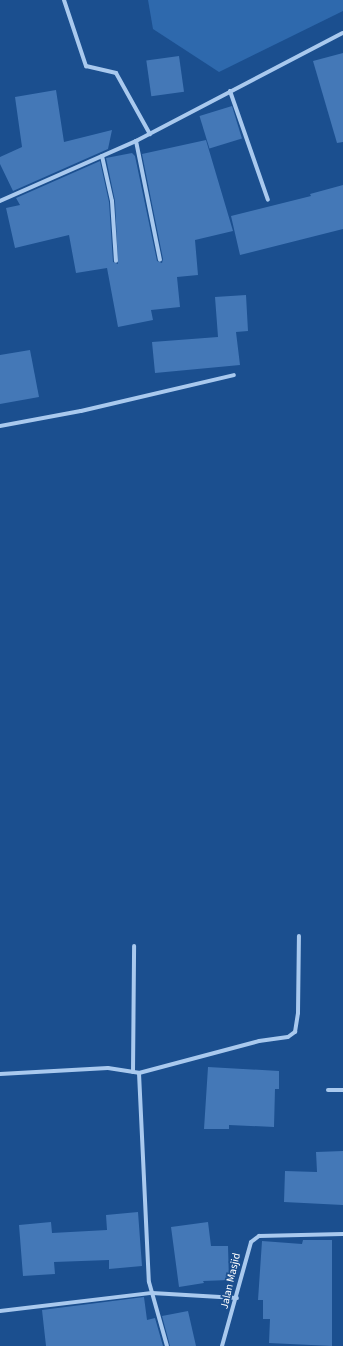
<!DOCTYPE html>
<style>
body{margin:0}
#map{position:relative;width:343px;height:1346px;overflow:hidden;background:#1b4f8f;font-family:"Source Sans 3",sans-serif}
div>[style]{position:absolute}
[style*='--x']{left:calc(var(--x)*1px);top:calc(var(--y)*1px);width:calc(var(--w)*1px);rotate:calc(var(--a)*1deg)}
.green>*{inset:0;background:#2e69ad}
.building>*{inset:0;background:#4478b7;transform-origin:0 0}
.minor>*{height:4px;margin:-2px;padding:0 2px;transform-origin:2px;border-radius:2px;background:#a9c9ee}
span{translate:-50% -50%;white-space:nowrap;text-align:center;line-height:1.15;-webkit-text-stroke:3.5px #1b4f8f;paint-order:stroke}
.street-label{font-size:11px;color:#fff}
</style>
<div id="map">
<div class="green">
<div style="clip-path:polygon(148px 0,343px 0,343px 11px,219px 72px,153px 29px)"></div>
</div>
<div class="building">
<div style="clip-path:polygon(343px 53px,343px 142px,337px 143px,313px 61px)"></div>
<div style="left:179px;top:56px;width:36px;height:33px;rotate:82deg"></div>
<div style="clip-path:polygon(56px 90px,64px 142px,112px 130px,108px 149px,13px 191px,0 164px,0 157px,22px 147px,15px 97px)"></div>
<div style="left:232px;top:106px;width:34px;height:34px;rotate:73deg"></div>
<div style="clip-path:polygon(206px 140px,233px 231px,195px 240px,198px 275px,177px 277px,180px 307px,151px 310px,153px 320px,118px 327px,107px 268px,76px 273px,69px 235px,15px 248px,6px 208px,20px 205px,16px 198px,100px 161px,109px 202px,113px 262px,118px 264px,115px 201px,106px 158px,132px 153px,135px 156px,157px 261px,162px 263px,163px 259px,142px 154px)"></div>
<div style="clip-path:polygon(343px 185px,343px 229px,240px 255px,231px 216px,311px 196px,310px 194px)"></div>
<div style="clip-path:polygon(246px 295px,248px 331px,236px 332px,240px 365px,155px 373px,152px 342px,218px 337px,215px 297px)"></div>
<div style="clip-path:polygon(30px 350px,39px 397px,0 404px,0 355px)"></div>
<div style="clip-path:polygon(208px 1067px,279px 1071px,279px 1089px,275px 1089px,274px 1127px,229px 1125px,229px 1129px,204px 1129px)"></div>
<div style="clip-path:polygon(343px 1151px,343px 1205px,284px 1202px,285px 1171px,317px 1172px,316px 1152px)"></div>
<div style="clip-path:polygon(138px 1212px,142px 1266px,109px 1269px,109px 1260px,54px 1262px,55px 1274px,23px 1276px,19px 1225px,51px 1222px,52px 1233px,107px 1230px,106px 1215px)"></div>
<div style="clip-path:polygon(208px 1222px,211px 1246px,228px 1246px,229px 1280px,203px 1281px,204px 1283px,179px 1287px,171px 1227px)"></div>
<div style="clip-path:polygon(303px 1240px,332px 1240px,332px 1346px,269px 1343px,270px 1319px,263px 1319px,263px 1300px,258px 1300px,262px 1241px,302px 1244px)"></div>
<div style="clip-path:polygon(144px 1297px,147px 1320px,155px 1318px,163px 1346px,46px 1346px,42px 1310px)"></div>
<div style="clip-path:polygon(188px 1311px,196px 1346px,170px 1346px,162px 1316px)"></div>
</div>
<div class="minor">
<div style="--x:64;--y:0;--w:70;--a:71.6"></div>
<div style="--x:86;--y:66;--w:31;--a:13"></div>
<div style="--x:116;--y:73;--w:70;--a:60.9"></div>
<div style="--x:230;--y:91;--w:115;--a:70.8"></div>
<div style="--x:136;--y:141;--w:121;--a:78.6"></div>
<div style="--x:102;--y:156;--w:46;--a:77.5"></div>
<div style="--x:112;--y:201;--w:60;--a:86.2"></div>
<div style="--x:0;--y:201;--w:149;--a:-23.8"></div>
<div style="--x:136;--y:141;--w:233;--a:-27.6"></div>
<div style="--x:0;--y:426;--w:82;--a:-10.5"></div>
<div style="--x:81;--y:411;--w:157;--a:-13.2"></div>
<div style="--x:133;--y:1072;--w:126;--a:-89.5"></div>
<div style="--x:139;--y:1073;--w:209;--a:87.3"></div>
<div style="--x:149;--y:1282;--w:66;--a:74.3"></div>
<div style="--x:0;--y:1074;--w:108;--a:-3.2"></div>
<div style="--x:108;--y:1068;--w:31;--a:9"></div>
<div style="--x:139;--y:1073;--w:124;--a:-14.9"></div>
<div style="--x:259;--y:1041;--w:29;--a:-8"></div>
<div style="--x:288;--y:1037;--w:9;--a:-36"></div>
<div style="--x:295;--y:1032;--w:19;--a:-81"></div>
<div style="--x:298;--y:1013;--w:77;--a:-89.3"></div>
<div style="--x:328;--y:1090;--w:15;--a:0"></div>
<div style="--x:0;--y:1311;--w:153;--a:-6.8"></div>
<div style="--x:152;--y:1293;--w:85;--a:3.4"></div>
<div style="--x:222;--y:1346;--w:108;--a:-74.4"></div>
<div style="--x:251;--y:1242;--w:10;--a:-37"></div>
<div style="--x:259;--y:1236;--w:84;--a:-1.4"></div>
</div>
<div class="street-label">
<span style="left:231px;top:1281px;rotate:-77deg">Jalan Masjid</span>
</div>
</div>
